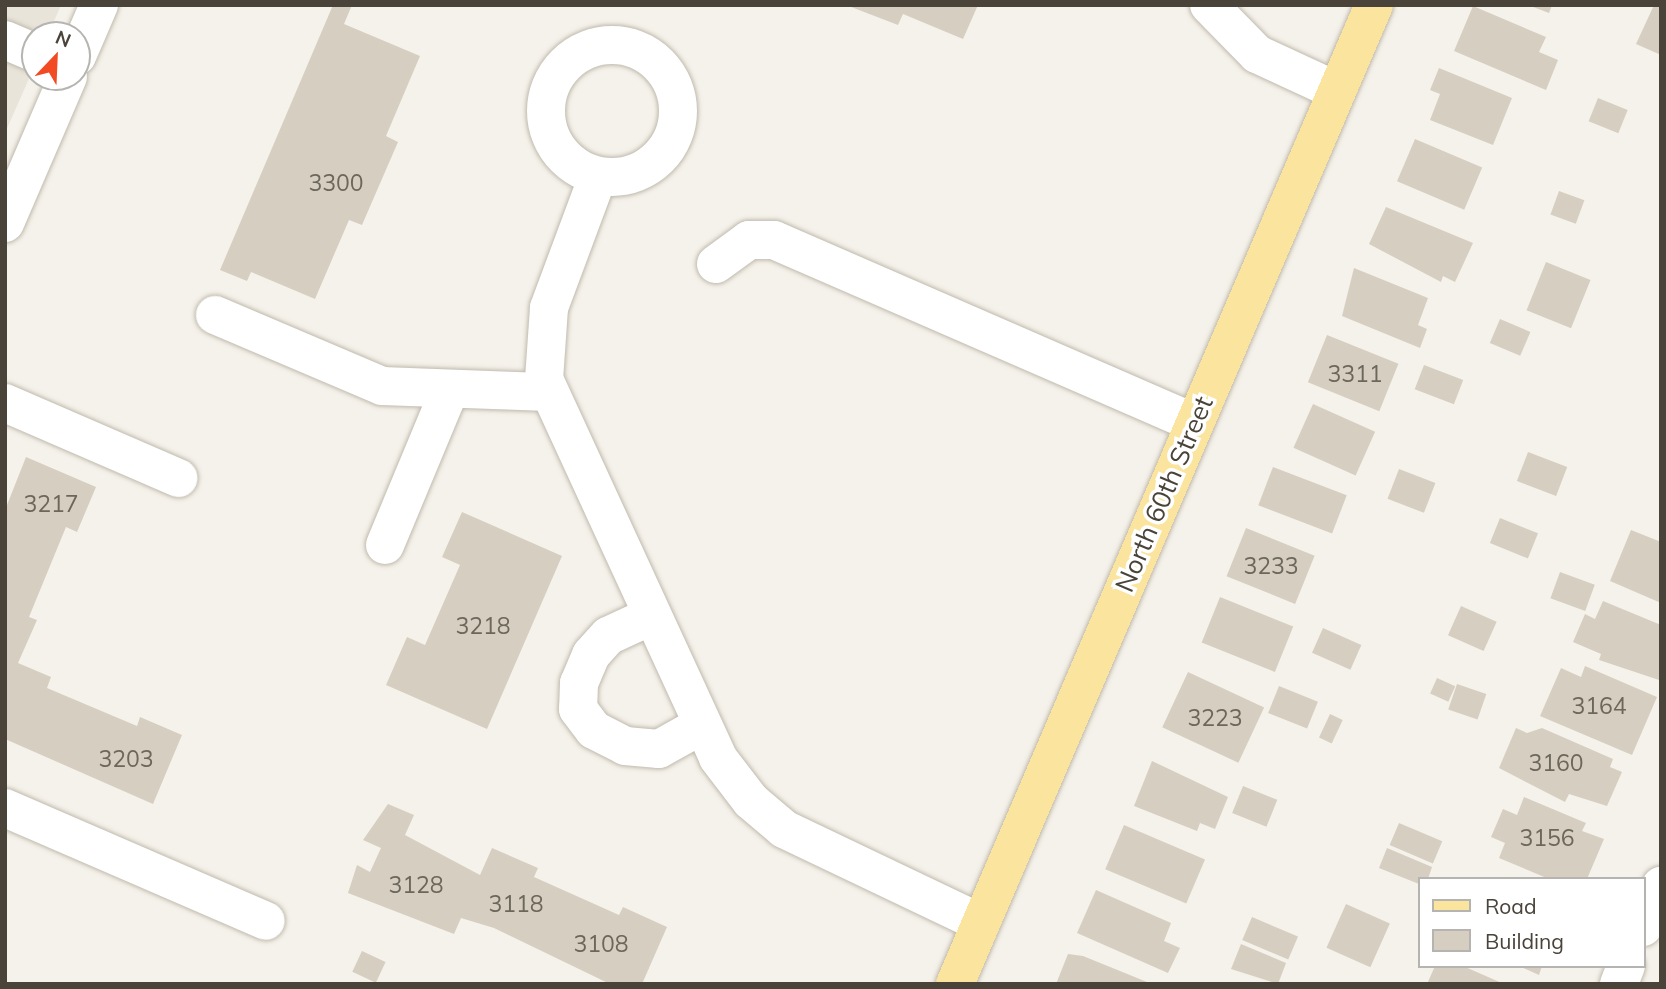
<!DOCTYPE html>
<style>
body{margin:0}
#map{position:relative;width:1666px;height:989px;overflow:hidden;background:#f5f2eb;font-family:Mulish,sans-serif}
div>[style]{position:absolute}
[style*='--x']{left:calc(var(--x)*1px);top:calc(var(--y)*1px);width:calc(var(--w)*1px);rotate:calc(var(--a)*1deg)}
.residential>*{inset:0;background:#e9e4d9}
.building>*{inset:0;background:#d6cfc1;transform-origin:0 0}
.roads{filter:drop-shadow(0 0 2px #c0baad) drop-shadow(0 0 2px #c0baad)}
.minor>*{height:38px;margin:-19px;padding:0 19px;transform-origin:19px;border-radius:19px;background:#fff}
.minor>.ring{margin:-19px;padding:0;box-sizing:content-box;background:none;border:38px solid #fff;border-radius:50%}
.major>*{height:38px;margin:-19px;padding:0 19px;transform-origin:19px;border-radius:19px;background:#fbe49e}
span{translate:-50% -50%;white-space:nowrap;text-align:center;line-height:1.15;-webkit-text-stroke:7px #fff;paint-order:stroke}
.number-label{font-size:23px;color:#6c665b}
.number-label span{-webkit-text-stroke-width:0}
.street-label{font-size:26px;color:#494339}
.frame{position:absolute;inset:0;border:7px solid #494339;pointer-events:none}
.legend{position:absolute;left:1418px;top:877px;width:228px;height:91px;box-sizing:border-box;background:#fff;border:2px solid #b6b4b0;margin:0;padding:9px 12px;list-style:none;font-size:21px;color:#494339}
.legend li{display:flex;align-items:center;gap:14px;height:35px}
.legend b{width:35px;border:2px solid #b6b4b0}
.north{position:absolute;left:21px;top:21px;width:70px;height:70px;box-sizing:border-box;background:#fff;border:2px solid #b6b4b0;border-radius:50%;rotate:23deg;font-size:19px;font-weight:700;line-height:28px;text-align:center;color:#494339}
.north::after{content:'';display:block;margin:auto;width:24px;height:32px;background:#f24b24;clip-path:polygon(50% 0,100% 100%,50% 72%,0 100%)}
</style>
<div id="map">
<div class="residential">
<div style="clip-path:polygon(5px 5px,61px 5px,48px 35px,35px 35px,35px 65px,5px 133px)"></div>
</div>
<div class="building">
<div style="clip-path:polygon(333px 5px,352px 5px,344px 24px,420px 56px,386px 136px,398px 142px,362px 225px,349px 220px,315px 299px,251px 272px,247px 281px,220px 270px)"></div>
<div style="clip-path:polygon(846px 5px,978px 5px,963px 39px,903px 14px,898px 25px)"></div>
<div style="clip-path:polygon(1528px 5px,1552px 5px,1549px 13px)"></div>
<div style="clip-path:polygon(1654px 5px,1661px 5px,1661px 55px,1636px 44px)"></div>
<div style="clip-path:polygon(1473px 6px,1546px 37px,1539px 52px,1558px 60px,1546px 90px,1454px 51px)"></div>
<div style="clip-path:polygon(1439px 68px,1512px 98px,1493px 145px,1430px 120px,1440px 94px,1430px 90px)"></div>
<div style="left:1598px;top:98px;width:32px;height:25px;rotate:22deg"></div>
<div style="left:1415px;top:139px;width:73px;height:46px;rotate:23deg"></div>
<div style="left:1559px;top:191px;width:27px;height:25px;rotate:20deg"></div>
<div style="clip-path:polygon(1386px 207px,1473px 243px,1455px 282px,1443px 276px,1441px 282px,1369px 244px)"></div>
<div style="left:1546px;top:262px;width:48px;height:52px;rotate:22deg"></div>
<div style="clip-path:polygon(1354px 268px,1428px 298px,1418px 325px,1427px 329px,1420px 348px,1342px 316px)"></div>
<div style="left:1500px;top:319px;width:33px;height:26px;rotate:23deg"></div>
<div style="left:1327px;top:335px;width:77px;height:51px;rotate:22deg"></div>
<div style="left:1424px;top:365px;width:42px;height:26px;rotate:21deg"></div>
<div style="left:1313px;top:404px;width:68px;height:48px;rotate:24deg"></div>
<div style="left:1528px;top:452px;width:42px;height:31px;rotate:21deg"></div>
<div style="clip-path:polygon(26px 457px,96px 487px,77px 532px,66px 527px,29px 617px,37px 620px,18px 663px,51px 677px,47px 688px,137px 726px,140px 717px,182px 735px,153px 804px,5px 739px,5px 510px)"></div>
<div style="left:1273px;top:467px;width:79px;height:41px;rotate:21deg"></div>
<div style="left:1399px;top:469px;width:39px;height:32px;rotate:21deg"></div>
<div style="clip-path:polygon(462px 512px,562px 556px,487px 729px,386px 685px,407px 637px,425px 645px,460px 565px,442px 557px)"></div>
<div style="left:1500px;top:518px;width:41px;height:27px;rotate:22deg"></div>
<div style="left:1246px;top:528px;width:74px;height:52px;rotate:22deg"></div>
<div style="clip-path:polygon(1631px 530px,1661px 542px,1661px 603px,1610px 581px)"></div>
<div style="left:1560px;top:572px;width:37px;height:28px;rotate:20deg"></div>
<div style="left:1220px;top:597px;width:79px;height:49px;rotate:22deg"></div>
<div style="clip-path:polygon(1603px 601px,1661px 625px,1659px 680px,1599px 660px,1601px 654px,1573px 642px,1585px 614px,1595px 619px)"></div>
<div style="left:1461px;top:606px;width:39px;height:32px;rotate:24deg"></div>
<div style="left:1323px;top:628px;width:42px;height:27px;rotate:24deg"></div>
<div style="clip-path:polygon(1585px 666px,1657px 697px,1632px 755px,1540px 716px,1561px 668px,1581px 677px)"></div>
<div style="left:1188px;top:672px;width:84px;height:61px;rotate:25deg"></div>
<div style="left:1437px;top:678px;width:20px;height:17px;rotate:24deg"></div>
<div style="left:1457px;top:684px;width:31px;height:27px;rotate:19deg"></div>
<div style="left:1279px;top:686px;width:42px;height:29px;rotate:22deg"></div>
<div style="left:1330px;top:714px;width:14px;height:26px;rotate:25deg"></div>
<div style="clip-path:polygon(1516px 728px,1527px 733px,1542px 728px,1613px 759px,1610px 767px,1622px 772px,1607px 806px,1569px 794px,1565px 802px,1499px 768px)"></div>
<div style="clip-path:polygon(1152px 761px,1228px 797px,1215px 829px,1200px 823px,1197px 831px,1134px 806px)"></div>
<div style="left:1243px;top:786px;width:37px;height:29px;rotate:22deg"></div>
<div style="clip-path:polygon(1524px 797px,1586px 823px,1582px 831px,1604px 839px,1587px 879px,1549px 879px,1499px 858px,1505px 843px,1491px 837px,1503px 809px,1517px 815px)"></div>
<div style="clip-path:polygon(388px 804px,414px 815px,405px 835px,480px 875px,492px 848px,538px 868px,534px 877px,619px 915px,623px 907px,667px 927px,642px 984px,610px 984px,494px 928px,461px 918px,454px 934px,348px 893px,357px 865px,370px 872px,381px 848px,363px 840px)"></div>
<div style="left:1399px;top:823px;width:47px;height:24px;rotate:23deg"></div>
<div style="left:1124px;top:825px;width:88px;height:48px;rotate:23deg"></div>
<div style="clip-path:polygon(1387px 848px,1432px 867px,1428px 879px,1419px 884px,1379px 868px)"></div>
<div style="clip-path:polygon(1096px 890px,1171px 923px,1164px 941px,1180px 948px,1168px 973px,1077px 933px)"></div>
<div style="left:1346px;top:904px;width:48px;height:48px;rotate:24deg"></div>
<div style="left:1252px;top:917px;width:50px;height:25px;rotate:23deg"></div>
<div style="clip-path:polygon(1241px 944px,1286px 963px,1278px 984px,1231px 969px)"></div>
<div style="left:362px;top:951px;width:26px;height:23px;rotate:25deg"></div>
<div style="clip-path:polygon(1068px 954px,1083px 956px,1152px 984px,1056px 984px)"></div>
<div style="clip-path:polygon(1435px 966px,1463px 966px,1504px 984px,1427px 984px)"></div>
<div style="clip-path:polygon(1519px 966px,1542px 966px,1539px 975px)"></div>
</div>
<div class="roads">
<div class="minor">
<div style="--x:1209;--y:5;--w:69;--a:45.6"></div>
<div style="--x:1257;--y:54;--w:88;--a:24.8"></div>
<div style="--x:5;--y:40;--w:33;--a:23"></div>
<div class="ring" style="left:546px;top:45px;width:94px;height:94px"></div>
<div style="--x:77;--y:56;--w:56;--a:-66.7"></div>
<div style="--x:598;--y:176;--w:141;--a:110.4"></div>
<div style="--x:549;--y:308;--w:71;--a:94"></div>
<div style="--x:544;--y:379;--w:417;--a:65.3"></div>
<div style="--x:718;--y:758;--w:54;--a:52.5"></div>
<div style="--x:751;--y:801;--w:43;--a:40.3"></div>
<div style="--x:784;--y:829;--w:218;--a:25.5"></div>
<div style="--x:5;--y:223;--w:159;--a:-66.7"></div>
<div style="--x:716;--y:264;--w:41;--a:-36"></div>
<div style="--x:749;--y:240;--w:25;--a:0"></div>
<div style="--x:774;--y:240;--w:459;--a:23.5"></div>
<div style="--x:215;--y:315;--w:181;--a:23"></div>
<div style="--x:382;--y:386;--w:167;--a:2.1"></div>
<div style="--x:5;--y:403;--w:189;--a:23.4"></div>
<div style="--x:385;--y:545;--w:167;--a:-67.4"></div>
<div style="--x:651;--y:616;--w:47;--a:155.1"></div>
<div style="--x:608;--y:636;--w:25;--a:132"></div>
<div style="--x:591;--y:655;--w:30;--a:113"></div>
<div style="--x:579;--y:683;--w:26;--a:92"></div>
<div style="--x:578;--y:709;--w:26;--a:53"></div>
<div style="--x:594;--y:730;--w:35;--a:27"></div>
<div style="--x:625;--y:746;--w:34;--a:5"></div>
<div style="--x:659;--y:749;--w:49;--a:-29.2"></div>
<div style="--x:5;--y:808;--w:284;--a:23.4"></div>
<div style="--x:1643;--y:927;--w:45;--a:-66.3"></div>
<div style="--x:1619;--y:984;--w:19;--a:-69"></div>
</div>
<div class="major">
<div style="--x:955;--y:984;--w:1065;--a:-66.83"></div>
</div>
</div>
<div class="number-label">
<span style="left:336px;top:183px">3300</span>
<span style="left:1355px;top:374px">3311</span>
<span style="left:51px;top:504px">3217</span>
<span style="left:1271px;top:566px">3233</span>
<span style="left:483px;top:626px">3218</span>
<span style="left:1599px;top:706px">3164</span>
<span style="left:1215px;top:718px">3223</span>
<span style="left:126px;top:759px">3203</span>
<span style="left:1556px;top:763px">3160</span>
<span style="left:1547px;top:838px">3156</span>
<span style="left:416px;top:885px">3128</span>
<span style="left:516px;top:904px">3118</span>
<span style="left:601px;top:944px">3108</span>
</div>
<div class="street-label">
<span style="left:1164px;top:494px;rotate:-67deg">North 60th Street</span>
</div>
<div class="frame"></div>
<ul class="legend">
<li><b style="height:9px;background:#fbe49e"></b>Road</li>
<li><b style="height:19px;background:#d6cfc1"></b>Building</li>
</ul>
<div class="north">N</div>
</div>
